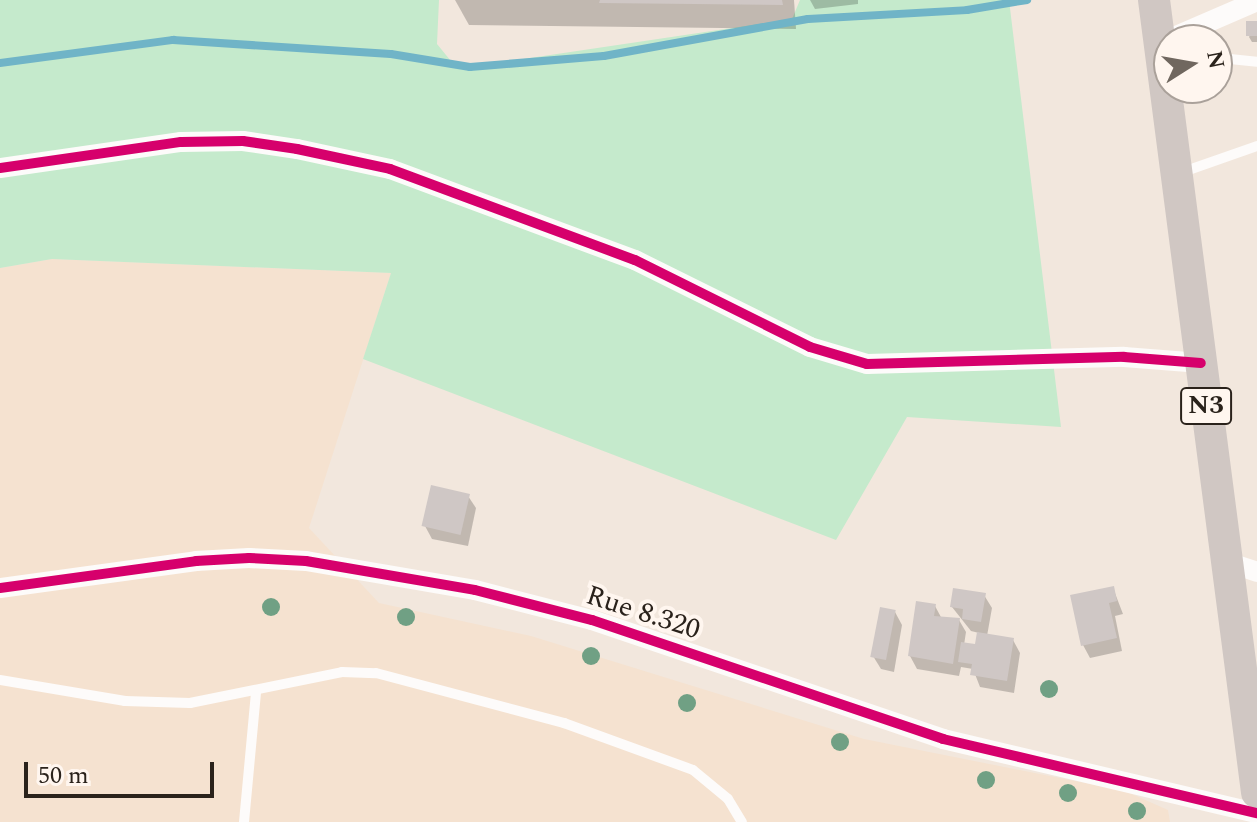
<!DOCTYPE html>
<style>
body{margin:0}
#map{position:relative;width:1257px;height:822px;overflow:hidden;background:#f2e7dd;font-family:Spectral,serif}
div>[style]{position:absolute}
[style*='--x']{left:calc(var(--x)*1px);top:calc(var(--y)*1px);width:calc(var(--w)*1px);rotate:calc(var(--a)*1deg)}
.built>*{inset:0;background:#f5e2d0}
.green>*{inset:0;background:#c5eacc}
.shadow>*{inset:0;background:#0003}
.stream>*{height:8px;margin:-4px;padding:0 4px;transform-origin:4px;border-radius:4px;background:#70b4c7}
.building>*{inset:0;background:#cfc7c5;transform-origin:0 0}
.service>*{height:10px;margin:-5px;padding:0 5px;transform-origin:5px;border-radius:5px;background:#fdfbfa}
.minor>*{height:20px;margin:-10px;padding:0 10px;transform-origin:10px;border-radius:10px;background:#fdfbfa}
.trunk>*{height:32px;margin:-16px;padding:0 16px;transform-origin:16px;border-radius:16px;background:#d0c7c3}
.cycleway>*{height:10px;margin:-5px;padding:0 5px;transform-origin:5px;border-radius:5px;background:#d6006c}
.trees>*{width:18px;height:18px;margin:-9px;border-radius:50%;background:#70a084}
span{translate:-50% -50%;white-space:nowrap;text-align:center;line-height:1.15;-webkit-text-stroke:8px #fff6ef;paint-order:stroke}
.shield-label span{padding:2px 6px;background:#fff6ef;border:2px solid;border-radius:6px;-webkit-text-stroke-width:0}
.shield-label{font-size:26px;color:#2a221b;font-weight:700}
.street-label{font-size:28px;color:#2a221b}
.north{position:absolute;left:1153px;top:24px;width:80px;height:80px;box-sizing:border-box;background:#fff6ef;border:2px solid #aaa19a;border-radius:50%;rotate:79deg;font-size:22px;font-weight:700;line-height:32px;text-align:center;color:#2a221b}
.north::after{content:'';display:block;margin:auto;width:28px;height:36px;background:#70675f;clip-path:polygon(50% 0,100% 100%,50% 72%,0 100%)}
.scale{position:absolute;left:24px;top:762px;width:190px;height:36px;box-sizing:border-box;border:4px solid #2a221b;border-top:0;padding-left:10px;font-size:24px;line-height:28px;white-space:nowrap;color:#2a221b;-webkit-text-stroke:6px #fff6ef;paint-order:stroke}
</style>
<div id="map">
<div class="built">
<div style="clip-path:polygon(52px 259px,391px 273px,309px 528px,379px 603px,531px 636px,864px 739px,1125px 791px,1168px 810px,1170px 822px,0 822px,0 268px)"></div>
</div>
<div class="green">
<div style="clip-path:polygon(0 0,439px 0,437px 44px,455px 66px,470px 67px,792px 19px,800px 0,1009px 0,1061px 427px,907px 417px,836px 540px,363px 359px,391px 273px,52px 259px,0 268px)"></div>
</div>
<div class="shadow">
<div style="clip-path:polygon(455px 0,794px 0,796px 29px,469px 25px)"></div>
<div style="clip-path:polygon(810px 0,858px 0,858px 4px,815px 9px)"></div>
<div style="clip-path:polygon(1257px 23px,1257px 42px,1252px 42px,1249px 37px)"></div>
<div style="clip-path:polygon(468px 496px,476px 508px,468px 546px,432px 539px,425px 526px)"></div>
<div style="clip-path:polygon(1113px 588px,1123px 614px,1115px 616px,1122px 651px,1090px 658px,1083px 645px)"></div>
<div style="clip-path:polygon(984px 595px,992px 608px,987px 636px,1013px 640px,1020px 653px,1014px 693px,980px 687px,973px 669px,961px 667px,959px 676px,917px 669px,910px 656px,935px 606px,942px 619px,959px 620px,966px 632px,964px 645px,977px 647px,979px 633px,971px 631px,952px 607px)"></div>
<div style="clip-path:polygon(895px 612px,902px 625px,894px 672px,881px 669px,873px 656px)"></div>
</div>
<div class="stream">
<div style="--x:0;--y:63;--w:175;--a:-7.6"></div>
<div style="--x:173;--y:40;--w:218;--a:3.7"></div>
<div style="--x:391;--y:54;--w:80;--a:9.3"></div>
<div style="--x:470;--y:67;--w:134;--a:-4.7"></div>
<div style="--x:604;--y:56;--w:207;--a:-10.3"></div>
<div style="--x:808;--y:19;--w:159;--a:-3.2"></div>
<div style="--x:967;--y:10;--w:61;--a:-9.5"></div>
</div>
<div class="building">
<div style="clip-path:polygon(600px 0,782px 0,783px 5px,599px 3px)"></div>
<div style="left:1257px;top:21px;width:15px;height:11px;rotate:90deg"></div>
<div style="left:431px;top:485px;width:40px;height:42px;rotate:13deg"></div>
<div style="clip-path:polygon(1114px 586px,1117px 601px,1109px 603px,1117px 638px,1081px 646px,1070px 595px)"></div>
<div style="clip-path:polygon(953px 588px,986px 593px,981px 622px,962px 619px,963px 609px,950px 607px)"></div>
<div style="clip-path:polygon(916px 601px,936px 604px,934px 616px,960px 618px,953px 664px,908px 656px)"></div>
<div style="left:880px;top:607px;width:16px;height:51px;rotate:11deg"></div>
<div style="clip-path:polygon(977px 632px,1014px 638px,1007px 681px,970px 675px,972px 664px,958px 662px,961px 642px,975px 644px)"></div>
</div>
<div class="service">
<div style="--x:1217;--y:62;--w:13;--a:-13"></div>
<div style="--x:1230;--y:59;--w:27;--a:6"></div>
<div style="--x:1180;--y:173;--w:82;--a:-19.3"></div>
<div style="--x:0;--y:680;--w:127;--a:9.5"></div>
<div style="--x:125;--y:701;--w:65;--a:1.8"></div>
<div style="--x:190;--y:703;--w:155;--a:-11.5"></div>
<div style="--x:342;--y:672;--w:34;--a:2"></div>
<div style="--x:376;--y:673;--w:195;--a:14.9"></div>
<div style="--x:564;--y:723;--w:137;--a:20"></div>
<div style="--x:693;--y:770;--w:45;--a:39.6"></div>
<div style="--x:728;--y:799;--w:27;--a:59"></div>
<div style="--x:244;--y:822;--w:131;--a:-84.7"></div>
</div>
<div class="minor">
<div style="--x:1160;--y:43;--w:106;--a:-23.4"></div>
<div style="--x:0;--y:168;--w:183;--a:-8.2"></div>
<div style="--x:181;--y:142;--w:62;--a:-0.9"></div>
<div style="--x:243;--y:141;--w:55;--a:8.4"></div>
<div style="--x:297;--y:149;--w:95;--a:12.1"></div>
<div style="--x:390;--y:169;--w:261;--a:20.4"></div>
<div style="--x:635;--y:260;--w:195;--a:26.4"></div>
<div style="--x:810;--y:347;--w:59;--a:16.6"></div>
<div style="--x:867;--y:364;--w:257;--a:-1.6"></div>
<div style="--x:1124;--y:357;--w:77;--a:4.5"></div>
<div style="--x:1227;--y:562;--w:32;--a:18"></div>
<div style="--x:0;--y:588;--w:198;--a:-7.8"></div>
<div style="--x:196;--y:561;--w:53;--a:-3.2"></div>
<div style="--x:249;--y:558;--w:57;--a:3"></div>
<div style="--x:306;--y:561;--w:171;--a:9.7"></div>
<div style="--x:475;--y:590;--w:121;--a:14.4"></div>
<div style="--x:592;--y:620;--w:371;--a:18.7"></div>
<div style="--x:943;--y:739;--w:323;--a:13.3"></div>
</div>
<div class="trunk">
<div style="--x:1154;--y:0;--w:799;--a:82.59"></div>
</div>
<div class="cycleway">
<div style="--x:0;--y:168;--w:183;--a:-8.2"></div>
<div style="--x:181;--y:142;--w:62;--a:-0.9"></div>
<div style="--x:243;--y:141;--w:55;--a:8.4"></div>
<div style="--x:297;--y:149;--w:95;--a:12.1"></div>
<div style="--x:390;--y:169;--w:261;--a:20.4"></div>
<div style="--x:635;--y:260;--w:195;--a:26.4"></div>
<div style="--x:810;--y:347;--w:59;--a:16.6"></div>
<div style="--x:867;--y:364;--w:257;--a:-1.6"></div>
<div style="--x:1124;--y:357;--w:77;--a:4.5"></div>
<div style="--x:0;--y:588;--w:198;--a:-7.8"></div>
<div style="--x:196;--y:561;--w:53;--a:-3.2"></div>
<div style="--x:249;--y:558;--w:57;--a:3"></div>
<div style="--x:306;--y:561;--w:171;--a:9.7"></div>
<div style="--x:475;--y:590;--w:121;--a:14.4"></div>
<div style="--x:592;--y:620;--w:371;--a:18.7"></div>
<div style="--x:943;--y:739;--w:323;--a:13.3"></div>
</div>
<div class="trees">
<div style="left:271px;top:607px"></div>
<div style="left:406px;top:617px"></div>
<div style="left:591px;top:656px"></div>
<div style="left:1049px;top:689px"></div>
<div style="left:687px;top:703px"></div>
<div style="left:840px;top:742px"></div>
<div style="left:986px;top:780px"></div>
<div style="left:1068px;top:793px"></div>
<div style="left:1137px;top:811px"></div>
</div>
<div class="shield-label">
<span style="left:1206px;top:406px">N3</span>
</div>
<div class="street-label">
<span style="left:643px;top:613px;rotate:18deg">Rue 8.320</span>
</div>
<div class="north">N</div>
<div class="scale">50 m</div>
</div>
